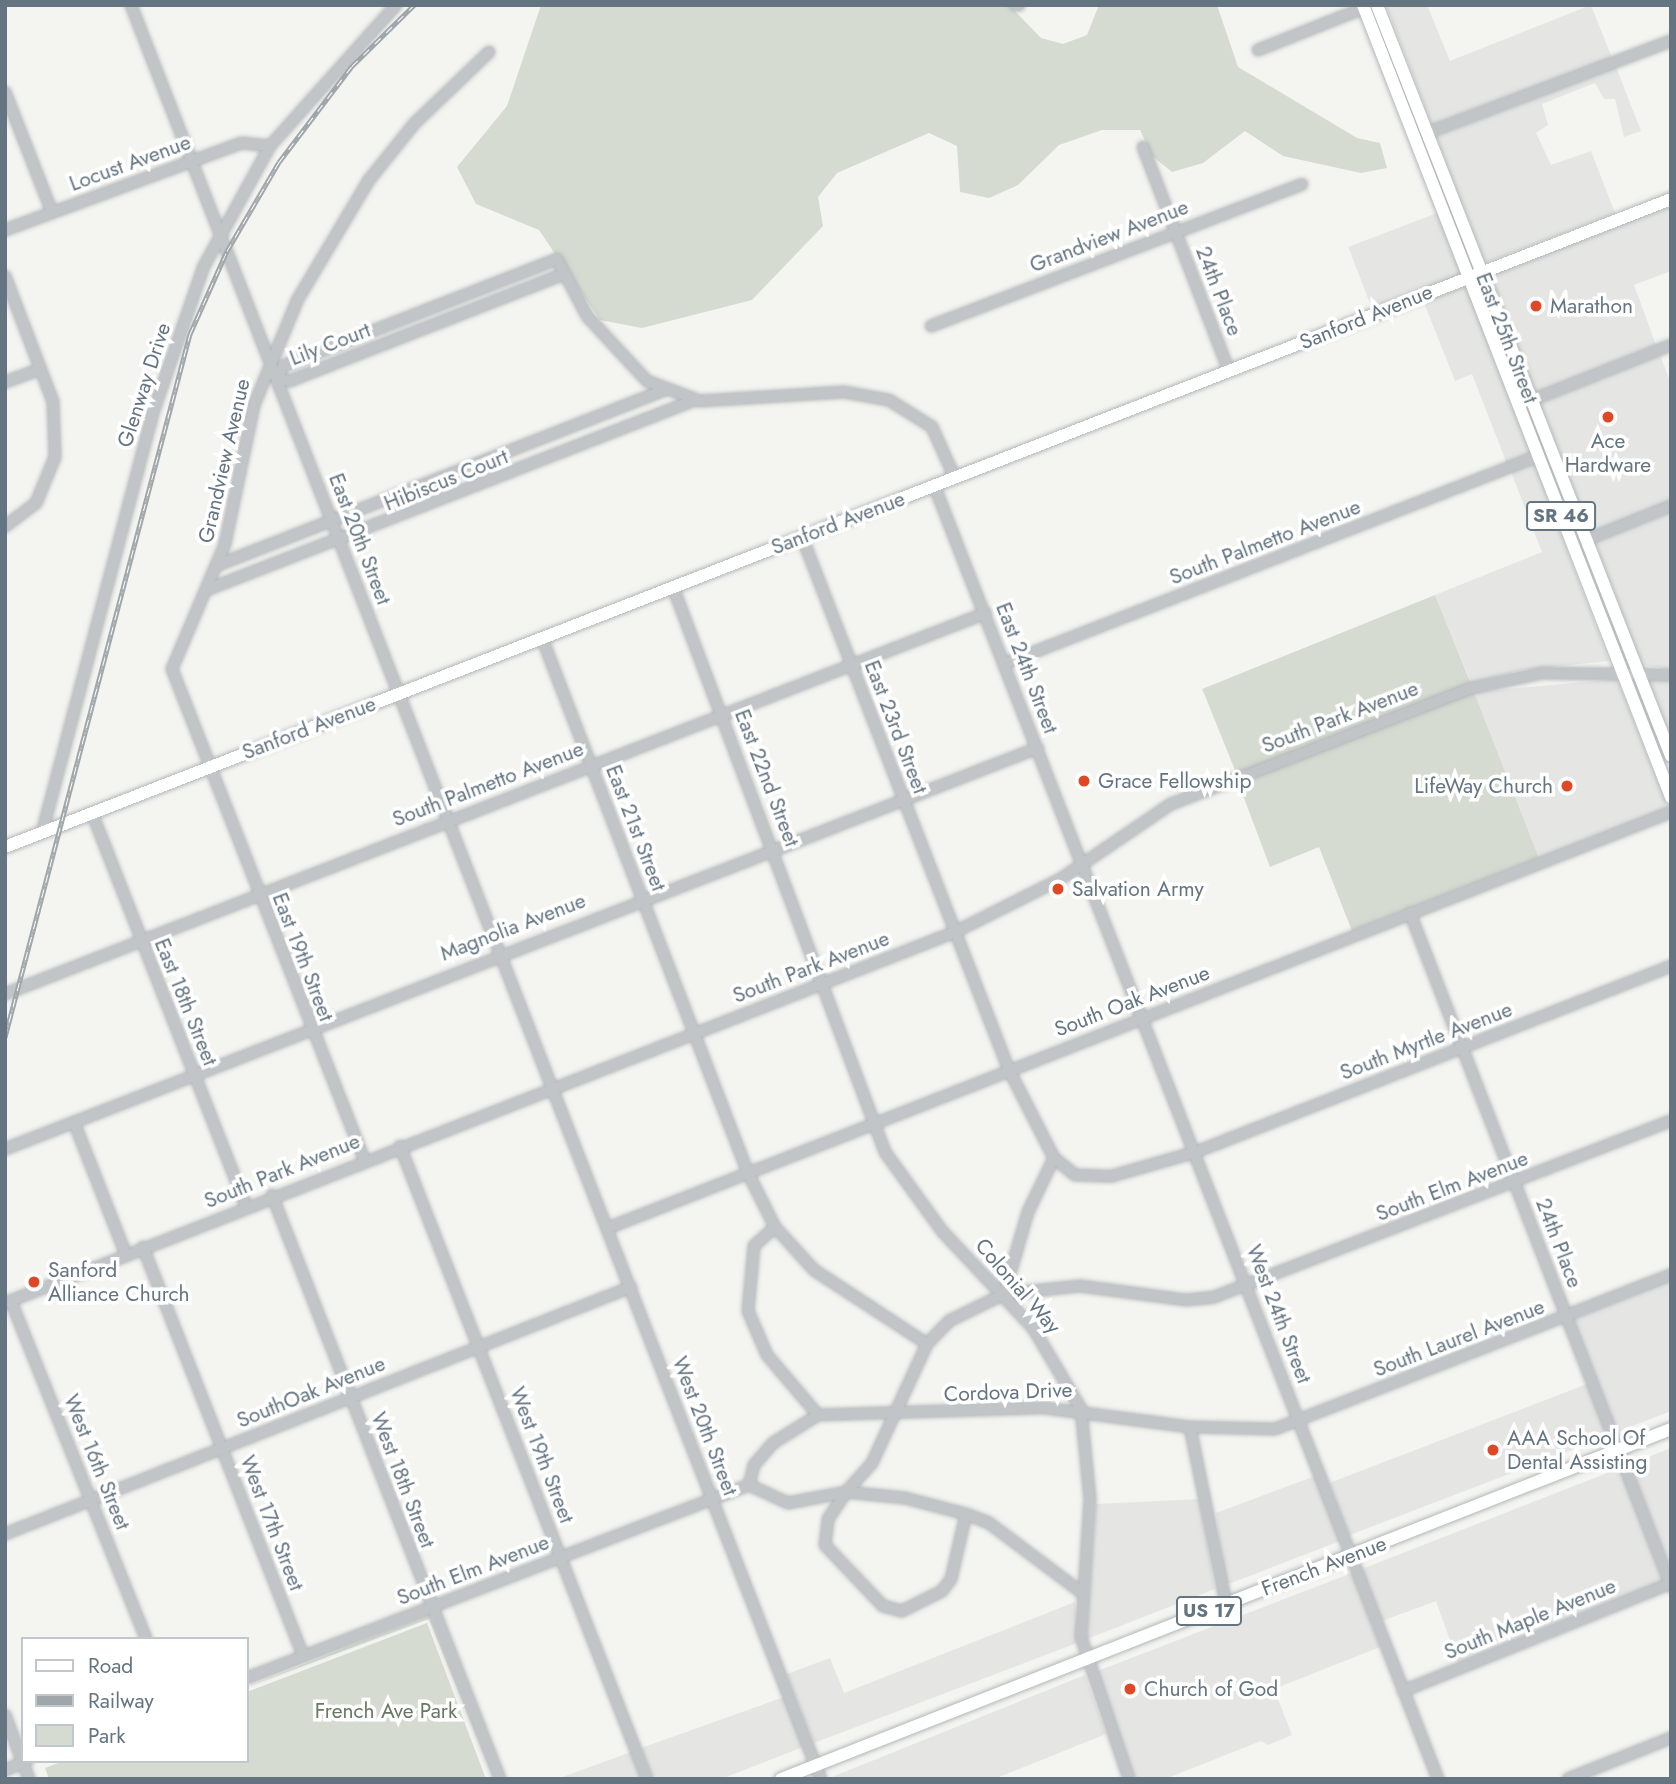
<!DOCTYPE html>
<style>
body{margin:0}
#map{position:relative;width:1676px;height:1784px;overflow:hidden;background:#f4f4f0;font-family:Jost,sans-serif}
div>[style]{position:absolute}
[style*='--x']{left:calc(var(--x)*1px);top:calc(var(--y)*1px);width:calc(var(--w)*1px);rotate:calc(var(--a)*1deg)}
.built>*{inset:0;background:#e5e6e4;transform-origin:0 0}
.green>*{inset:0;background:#d5dbd1;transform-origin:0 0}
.roads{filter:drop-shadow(0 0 2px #b2b7ba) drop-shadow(0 0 2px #b2b7ba)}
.minor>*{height:10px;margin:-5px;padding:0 5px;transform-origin:5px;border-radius:5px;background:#c2c5c8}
.major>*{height:12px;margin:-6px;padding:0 6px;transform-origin:6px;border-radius:6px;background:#fff}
.rail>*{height:5px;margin-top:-2.5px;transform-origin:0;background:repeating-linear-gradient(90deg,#fff 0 8px,#a0a7ab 0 16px);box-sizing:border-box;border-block:2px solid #a0a7ab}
.dots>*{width:19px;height:19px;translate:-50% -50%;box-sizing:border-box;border:4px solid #fff;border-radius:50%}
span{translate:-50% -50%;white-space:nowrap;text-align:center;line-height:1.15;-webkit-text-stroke:7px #fff;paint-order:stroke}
.shield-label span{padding:2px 5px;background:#fff;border:2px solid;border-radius:5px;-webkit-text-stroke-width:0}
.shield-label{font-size:19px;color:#647581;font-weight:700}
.street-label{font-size:21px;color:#647581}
.poi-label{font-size:21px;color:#647581}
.left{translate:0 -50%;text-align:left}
.right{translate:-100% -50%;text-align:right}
.park-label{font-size:21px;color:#687862}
.frame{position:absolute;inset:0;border:7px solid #647581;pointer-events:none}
.legend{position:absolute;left:21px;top:1637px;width:228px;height:126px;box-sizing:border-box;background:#fff;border:2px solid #c1c8cd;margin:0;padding:9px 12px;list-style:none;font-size:21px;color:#647581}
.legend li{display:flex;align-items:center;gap:14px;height:35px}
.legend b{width:35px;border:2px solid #c1c8cd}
</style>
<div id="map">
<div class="built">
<div style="clip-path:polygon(1386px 5px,1427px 5px,1450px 61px,1591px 5px,1612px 58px,1432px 125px)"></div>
<div style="clip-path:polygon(1616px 67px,1641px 131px,1624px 137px,1615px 99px,1604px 99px,1595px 83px,1542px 104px,1548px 125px,1536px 133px,1551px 165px,1591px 151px,1615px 213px,1485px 263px,1436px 136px)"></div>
<div style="clip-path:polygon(1671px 204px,1671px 271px,1634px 285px,1656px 345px,1536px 393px,1490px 275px)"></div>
<div style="left:1437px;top:213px;width:66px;height:95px;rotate:69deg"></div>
<div style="clip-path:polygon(1465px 284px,1531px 454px,1507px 464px,1472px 374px,1455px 381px,1423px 300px)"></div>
<div style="clip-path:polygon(1660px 355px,1671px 384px,1671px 501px,1591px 533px,1540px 403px)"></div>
<div style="clip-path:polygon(1534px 463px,1609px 661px,1521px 670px,1471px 683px,1435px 595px,1542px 552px,1511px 472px)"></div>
<div style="clip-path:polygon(1671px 512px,1671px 669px,1642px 665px,1595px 542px)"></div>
<div style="clip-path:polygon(1648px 678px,1671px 680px,1671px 737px)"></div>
<div style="clip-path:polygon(1617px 679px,1668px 808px,1539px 858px,1474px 692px)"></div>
<div style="clip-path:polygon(1671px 1280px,1671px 1411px,1617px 1432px,1573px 1319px)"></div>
<div style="left:1587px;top:1384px;width:56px;height:276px;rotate:69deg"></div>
<div style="clip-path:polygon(1671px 1448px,1671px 1570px,1630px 1464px)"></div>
<div style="clip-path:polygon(1620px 1468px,1663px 1581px,1458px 1663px,1436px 1601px,1382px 1621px,1362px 1569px)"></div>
<div style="clip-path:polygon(1315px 1476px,1340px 1541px,1226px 1585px,1216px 1513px)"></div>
<div style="clip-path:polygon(1199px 1499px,1215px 1589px,1087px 1639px,1096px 1504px)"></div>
<div style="clip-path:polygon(1352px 1573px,1380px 1647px,1274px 1689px,1292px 1735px,1268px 1745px,1261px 1741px,1165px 1779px,1135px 1779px,1095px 1672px)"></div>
<div style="clip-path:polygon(1075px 1602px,1077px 1643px,814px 1743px,787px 1674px,830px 1658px,844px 1693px)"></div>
<div style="clip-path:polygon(1085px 1675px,1106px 1734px,994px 1779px,827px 1779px)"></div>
<div style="clip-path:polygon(784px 1697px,803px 1747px,721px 1779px,653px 1779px,641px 1748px)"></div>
<div style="clip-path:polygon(631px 1752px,641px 1779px,557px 1779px)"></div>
</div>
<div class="green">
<div style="clip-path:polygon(541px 5px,1009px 5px,1041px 38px,1063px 44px,1087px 35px,1099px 5px,1217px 5px,1238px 67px,1357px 138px,1380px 143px,1387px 168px,1361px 173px,1283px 156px,1245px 131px,1203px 163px,1172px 172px,1152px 156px,1140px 130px,1102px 130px,1059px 145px,1018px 185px,989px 198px,960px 192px,957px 146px,929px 133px,837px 173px,818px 197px,823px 226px,752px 300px,642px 328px,600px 320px,539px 230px,476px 204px,457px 167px,507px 106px)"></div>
<div style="left:1435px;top:595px;width:95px;height:251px;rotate:68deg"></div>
<div style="clip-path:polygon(1474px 692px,1539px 858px,1352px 931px,1319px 847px,1270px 867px,1238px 782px)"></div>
<div style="clip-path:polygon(429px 1614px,494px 1779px,429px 1619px,247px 1687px)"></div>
<div style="clip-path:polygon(427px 1623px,486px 1779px,49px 1779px,45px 1768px,64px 1761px,247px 1761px,247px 1692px)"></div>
</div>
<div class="roads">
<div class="minor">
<div style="--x:131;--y:5;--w:1903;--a:68.75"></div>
<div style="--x:1015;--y:5;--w:4;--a:0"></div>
<div style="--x:1258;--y:50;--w:114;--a:-21.6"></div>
<div style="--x:5;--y:92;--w:129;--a:68.6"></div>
<div style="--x:1427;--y:133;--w:261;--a:-20.7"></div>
<div style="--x:1143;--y:147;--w:240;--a:69"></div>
<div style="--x:5;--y:230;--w:252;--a:-20.2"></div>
<div style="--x:242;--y:143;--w:28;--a:6"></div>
<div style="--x:564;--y:274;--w:294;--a:158.7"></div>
<div style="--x:290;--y:381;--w:13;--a:-167"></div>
<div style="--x:277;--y:378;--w:13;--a:-63"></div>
<div style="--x:283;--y:366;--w:294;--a:-21.3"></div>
<div style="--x:557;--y:259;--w:64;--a:62.2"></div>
<div style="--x:587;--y:316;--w:88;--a:47.3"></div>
<div style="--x:647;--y:381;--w:57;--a:20.7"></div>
<div style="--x:700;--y:401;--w:144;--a:-3.6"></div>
<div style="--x:844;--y:392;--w:46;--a:10.1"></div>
<div style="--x:889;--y:400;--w:51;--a:32.1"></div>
<div style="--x:932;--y:427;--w:56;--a:65.7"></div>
<div style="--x:5;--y:276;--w:135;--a:69.1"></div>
<div style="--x:53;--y:402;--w:55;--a:87.9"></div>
<div style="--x:55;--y:457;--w:50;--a:112.4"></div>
<div style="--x:36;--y:503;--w:39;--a:143"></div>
<div style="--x:931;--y:326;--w:397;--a:-20.9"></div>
<div style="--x:5;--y:382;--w:38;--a:-20"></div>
<div style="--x:1532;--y:400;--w:149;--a:-21.6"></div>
<div style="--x:934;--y:485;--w:1389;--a:68.72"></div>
<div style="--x:802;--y:537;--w:572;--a:68.78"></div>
<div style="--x:1009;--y:1070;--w:99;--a:62.9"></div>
<div style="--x:1054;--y:1158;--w:27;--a:39"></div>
<div style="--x:1075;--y:1175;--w:37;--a:2"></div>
<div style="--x:1112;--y:1176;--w:87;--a:-15.9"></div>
<div style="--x:1196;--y:1152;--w:510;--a:-21.38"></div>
<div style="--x:1586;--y:540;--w:92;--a:-21.8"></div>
<div style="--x:218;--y:565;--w:481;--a:-21.4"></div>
<div style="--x:673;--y:587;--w:603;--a:69.43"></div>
<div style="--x:885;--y:1152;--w:97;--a:54.2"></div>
<div style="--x:942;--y:1231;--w:133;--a:46.8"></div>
<div style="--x:1033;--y:1328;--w:94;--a:59.3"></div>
<div style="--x:1081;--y:1409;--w:90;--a:84.3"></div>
<div style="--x:1090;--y:1499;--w:138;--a:93.7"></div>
<div style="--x:1081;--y:1637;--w:150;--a:71.3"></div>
<div style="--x:209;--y:589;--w:521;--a:-21.25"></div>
<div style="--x:542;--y:638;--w:573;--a:68.94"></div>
<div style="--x:748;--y:1173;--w:60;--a:63.4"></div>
<div style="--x:775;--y:1227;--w:58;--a:47.8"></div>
<div style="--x:814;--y:1270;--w:135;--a:33.2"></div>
<div style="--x:1006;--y:663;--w:571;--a:-21.26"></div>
<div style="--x:92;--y:813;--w:422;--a:68.6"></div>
<div style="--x:42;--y:833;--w:438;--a:-75.2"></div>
<div style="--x:154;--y:410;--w:152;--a:-70.9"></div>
<div style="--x:204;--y:266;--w:137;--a:-61.2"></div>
<div style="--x:270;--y:146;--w:189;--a:-48.2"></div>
<div style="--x:1410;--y:913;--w:722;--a:68.8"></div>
<div style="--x:5;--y:994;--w:1052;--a:-21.23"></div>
<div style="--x:74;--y:1122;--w:143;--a:68.6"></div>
<div style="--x:400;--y:1146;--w:679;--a:68.68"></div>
<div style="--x:5;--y:1149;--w:1108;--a:-21.22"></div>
<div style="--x:364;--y:1159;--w:526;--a:-111.4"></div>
<div style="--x:172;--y:669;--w:136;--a:-67"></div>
<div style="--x:225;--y:544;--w:142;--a:-78.2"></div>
<div style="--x:254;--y:405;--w:115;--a:-67.5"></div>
<div style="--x:298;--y:299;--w:139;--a:-59.2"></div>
<div style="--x:369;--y:180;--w:72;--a:-51.2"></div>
<div style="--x:414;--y:124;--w:104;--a:-43.8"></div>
<div style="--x:272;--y:1195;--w:627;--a:68.67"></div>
<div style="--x:775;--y:1227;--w:28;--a:138"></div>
<div style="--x:754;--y:1246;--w:65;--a:95.3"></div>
<div style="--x:748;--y:1311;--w:48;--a:66.6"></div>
<div style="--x:767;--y:1355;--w:79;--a:49.6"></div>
<div style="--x:608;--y:1228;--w:1142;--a:-21.37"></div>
<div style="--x:143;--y:1247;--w:439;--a:68.6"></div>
<div style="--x:1004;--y:1294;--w:85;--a:-73.7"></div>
<div style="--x:1028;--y:1212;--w:60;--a:-64.3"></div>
<div style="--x:11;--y:1301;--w:364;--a:68.2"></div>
<div style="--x:5;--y:1303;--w:1020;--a:-21.33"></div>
<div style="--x:955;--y:932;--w:116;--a:-26.6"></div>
<div style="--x:1059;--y:880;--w:135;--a:-34.2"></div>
<div style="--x:1171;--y:804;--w:323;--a:-21.1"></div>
<div style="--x:1472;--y:688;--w:72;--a:-12.1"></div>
<div style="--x:1542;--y:673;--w:129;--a:0.9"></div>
<div style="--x:1190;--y:1427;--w:181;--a:78.5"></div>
<div style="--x:749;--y:1485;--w:21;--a:-76"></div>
<div style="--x:754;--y:1465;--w:29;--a:-49"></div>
<div style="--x:773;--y:1443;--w:53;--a:-31.9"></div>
<div style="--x:818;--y:1415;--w:227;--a:-1.8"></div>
<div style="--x:1045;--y:1408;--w:146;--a:7.5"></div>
<div style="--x:1190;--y:1427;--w:85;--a:1.3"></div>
<div style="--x:1275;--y:1429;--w:425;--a:-21.3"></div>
<div style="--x:966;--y:1514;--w:67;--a:103"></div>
<div style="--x:951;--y:1579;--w:15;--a:127"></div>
<div style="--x:942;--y:1591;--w:45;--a:153.4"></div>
<div style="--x:902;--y:1611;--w:20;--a:-165"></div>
<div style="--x:883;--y:1606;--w:84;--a:-133.6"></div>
<div style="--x:825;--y:1545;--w:26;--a:-83"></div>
<div style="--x:828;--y:1519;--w:32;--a:-56"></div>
<div style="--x:846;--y:1492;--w:59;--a:5.8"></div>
<div style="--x:905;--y:1498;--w:63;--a:14.7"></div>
<div style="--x:966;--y:1514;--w:25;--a:21"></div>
<div style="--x:989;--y:1523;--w:115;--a:36.9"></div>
<div style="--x:5;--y:1534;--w:673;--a:-21.53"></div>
<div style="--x:247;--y:1678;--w:538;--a:-21.03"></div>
<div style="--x:749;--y:1485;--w:43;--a:24.8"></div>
<div style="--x:788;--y:1503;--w:59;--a:-10.7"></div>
<div style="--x:846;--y:1492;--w:39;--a:-48"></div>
<div style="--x:872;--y:1463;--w:131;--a:-65.2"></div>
<div style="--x:927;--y:1344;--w:32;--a:-46"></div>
<div style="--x:949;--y:1321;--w:61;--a:-26.1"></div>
<div style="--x:1004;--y:1294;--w:76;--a:-6"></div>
<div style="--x:1080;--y:1286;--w:108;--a:7.5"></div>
<div style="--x:1187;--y:1300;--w:27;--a:-6"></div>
<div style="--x:1214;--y:1297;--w:490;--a:-21.1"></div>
<div style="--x:1403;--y:1691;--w:289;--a:-21.9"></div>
<div style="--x:5;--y:1715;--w:68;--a:69.4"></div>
<div style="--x:5;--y:1770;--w:24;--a:-22"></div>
<div style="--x:1568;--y:1779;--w:111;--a:-21.7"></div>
</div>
<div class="major">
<div style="--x:1363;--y:5;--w:850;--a:68.75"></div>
<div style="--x:1377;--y:5;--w:806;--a:68.62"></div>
<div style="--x:5;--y:847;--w:1788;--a:-21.25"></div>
<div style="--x:781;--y:1779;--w:956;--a:-21.47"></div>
</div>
</div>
<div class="rail">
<div style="--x:5;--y:1037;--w:727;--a:-75.26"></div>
<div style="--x:190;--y:334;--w:91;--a:-66"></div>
<div style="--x:227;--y:251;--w:103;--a:-59.7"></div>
<div style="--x:279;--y:162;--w:121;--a:-52.8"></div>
<div style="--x:352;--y:66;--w:87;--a:-44.5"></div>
</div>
<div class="dots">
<div style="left:1536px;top:306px;background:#df4825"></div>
<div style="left:1608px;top:417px;background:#df4825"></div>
<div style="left:1084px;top:781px;background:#df4825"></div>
<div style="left:1567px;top:786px;background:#df4825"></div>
<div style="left:1058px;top:889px;background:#df4825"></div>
<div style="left:34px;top:1282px;background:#df4825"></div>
<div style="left:1493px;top:1450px;background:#df4825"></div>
<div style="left:1130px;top:1689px;background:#df4825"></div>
</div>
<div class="shield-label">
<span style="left:1561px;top:516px">SR 46</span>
<span style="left:1209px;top:1611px">US 17</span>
</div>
<div class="street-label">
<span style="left:130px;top:163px;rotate:-20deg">Locust Avenue</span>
<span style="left:1109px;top:236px;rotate:-21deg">Grandview Avenue</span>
<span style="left:1219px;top:291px;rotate:69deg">24th Place</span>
<span style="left:1366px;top:317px;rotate:-22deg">Sanford Avenue</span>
<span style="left:1507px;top:338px;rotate:69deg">East 25th Street</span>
<span style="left:330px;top:344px;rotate:-21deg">Lily Court</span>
<span style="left:144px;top:385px;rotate:-72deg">Glenway Drive</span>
<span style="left:224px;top:461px;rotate:-77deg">Grandview Avenue</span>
<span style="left:446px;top:480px;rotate:-22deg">Hibiscus Court</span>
<span style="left:838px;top:523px;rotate:-21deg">Sanford Avenue</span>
<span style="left:360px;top:539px;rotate:69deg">East 20th Street</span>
<span style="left:1265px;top:542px;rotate:-21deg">South Palmetto Avenue</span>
<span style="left:1027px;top:668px;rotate:69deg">East 24th Street</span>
<span style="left:1340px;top:717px;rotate:-21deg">South Park Avenue</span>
<span style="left:896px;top:727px;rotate:69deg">East 23rd Street</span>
<span style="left:309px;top:728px;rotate:-21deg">Sanford Avenue</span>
<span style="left:767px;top:778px;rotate:69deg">East 22nd Street</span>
<span style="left:488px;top:784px;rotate:-21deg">South Palmetto Avenue</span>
<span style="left:636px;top:828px;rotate:69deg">East 21st Street</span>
<span style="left:513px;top:927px;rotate:-21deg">Magnolia Avenue</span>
<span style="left:303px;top:957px;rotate:69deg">East 19th Street</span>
<span style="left:811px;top:967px;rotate:-21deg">South Park Avenue</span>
<span style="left:1132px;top:1001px;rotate:-21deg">South Oak Avenue</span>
<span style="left:186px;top:1002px;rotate:68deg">East 18th Street</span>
<span style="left:1426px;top:1041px;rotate:-21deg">South Myrtle Avenue</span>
<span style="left:282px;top:1171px;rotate:-22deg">South Park Avenue</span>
<span style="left:1452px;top:1186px;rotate:-21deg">South Elm Avenue</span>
<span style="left:1559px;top:1243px;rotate:69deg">24th Place</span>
<span style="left:1018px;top:1286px;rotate:49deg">Colonial Way</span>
<span style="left:1279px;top:1314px;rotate:69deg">West 24th Street</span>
<span style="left:1459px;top:1338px;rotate:-21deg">South Laurel Avenue</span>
<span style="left:311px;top:1392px;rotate:-22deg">SouthOak Avenue</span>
<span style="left:1008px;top:1392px;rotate:-2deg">Cordova Drive</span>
<span style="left:705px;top:1426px;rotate:69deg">West 20th Street</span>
<span style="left:542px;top:1455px;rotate:69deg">West 19th Street</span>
<span style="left:97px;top:1462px;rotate:68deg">West 16th Street</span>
<span style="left:403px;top:1480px;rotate:69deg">West 18th Street</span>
<span style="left:272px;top:1523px;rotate:69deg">West 17th Street</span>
<span style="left:1324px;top:1566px;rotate:-21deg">French Avenue</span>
<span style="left:473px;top:1570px;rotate:-21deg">South Elm Avenue</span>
<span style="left:1530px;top:1619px;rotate:-22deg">South Maple Avenue</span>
</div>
<div class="poi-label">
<span class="left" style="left:1550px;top:306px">Marathon</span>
<span style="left:1608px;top:453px">Ace<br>Hardware</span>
<span class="left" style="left:1098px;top:781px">Grace Fellowship</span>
<span class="right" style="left:1553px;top:786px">LifeWay Church</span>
<span class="left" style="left:1072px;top:889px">Salvation Army</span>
<span class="left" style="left:48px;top:1282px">Sanford<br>Alliance Church</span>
<span class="left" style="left:1507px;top:1450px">AAA School Of<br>Dental Assisting</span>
<span class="left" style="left:1144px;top:1689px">Church of God</span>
</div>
<div class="park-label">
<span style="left:386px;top:1711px">French Ave Park</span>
</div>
<div class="frame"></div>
<ul class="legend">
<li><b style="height:9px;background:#fff"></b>Road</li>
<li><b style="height:9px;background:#a0a7ab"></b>Railway</li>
<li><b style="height:19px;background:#d5dbd1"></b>Park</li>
</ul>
</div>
